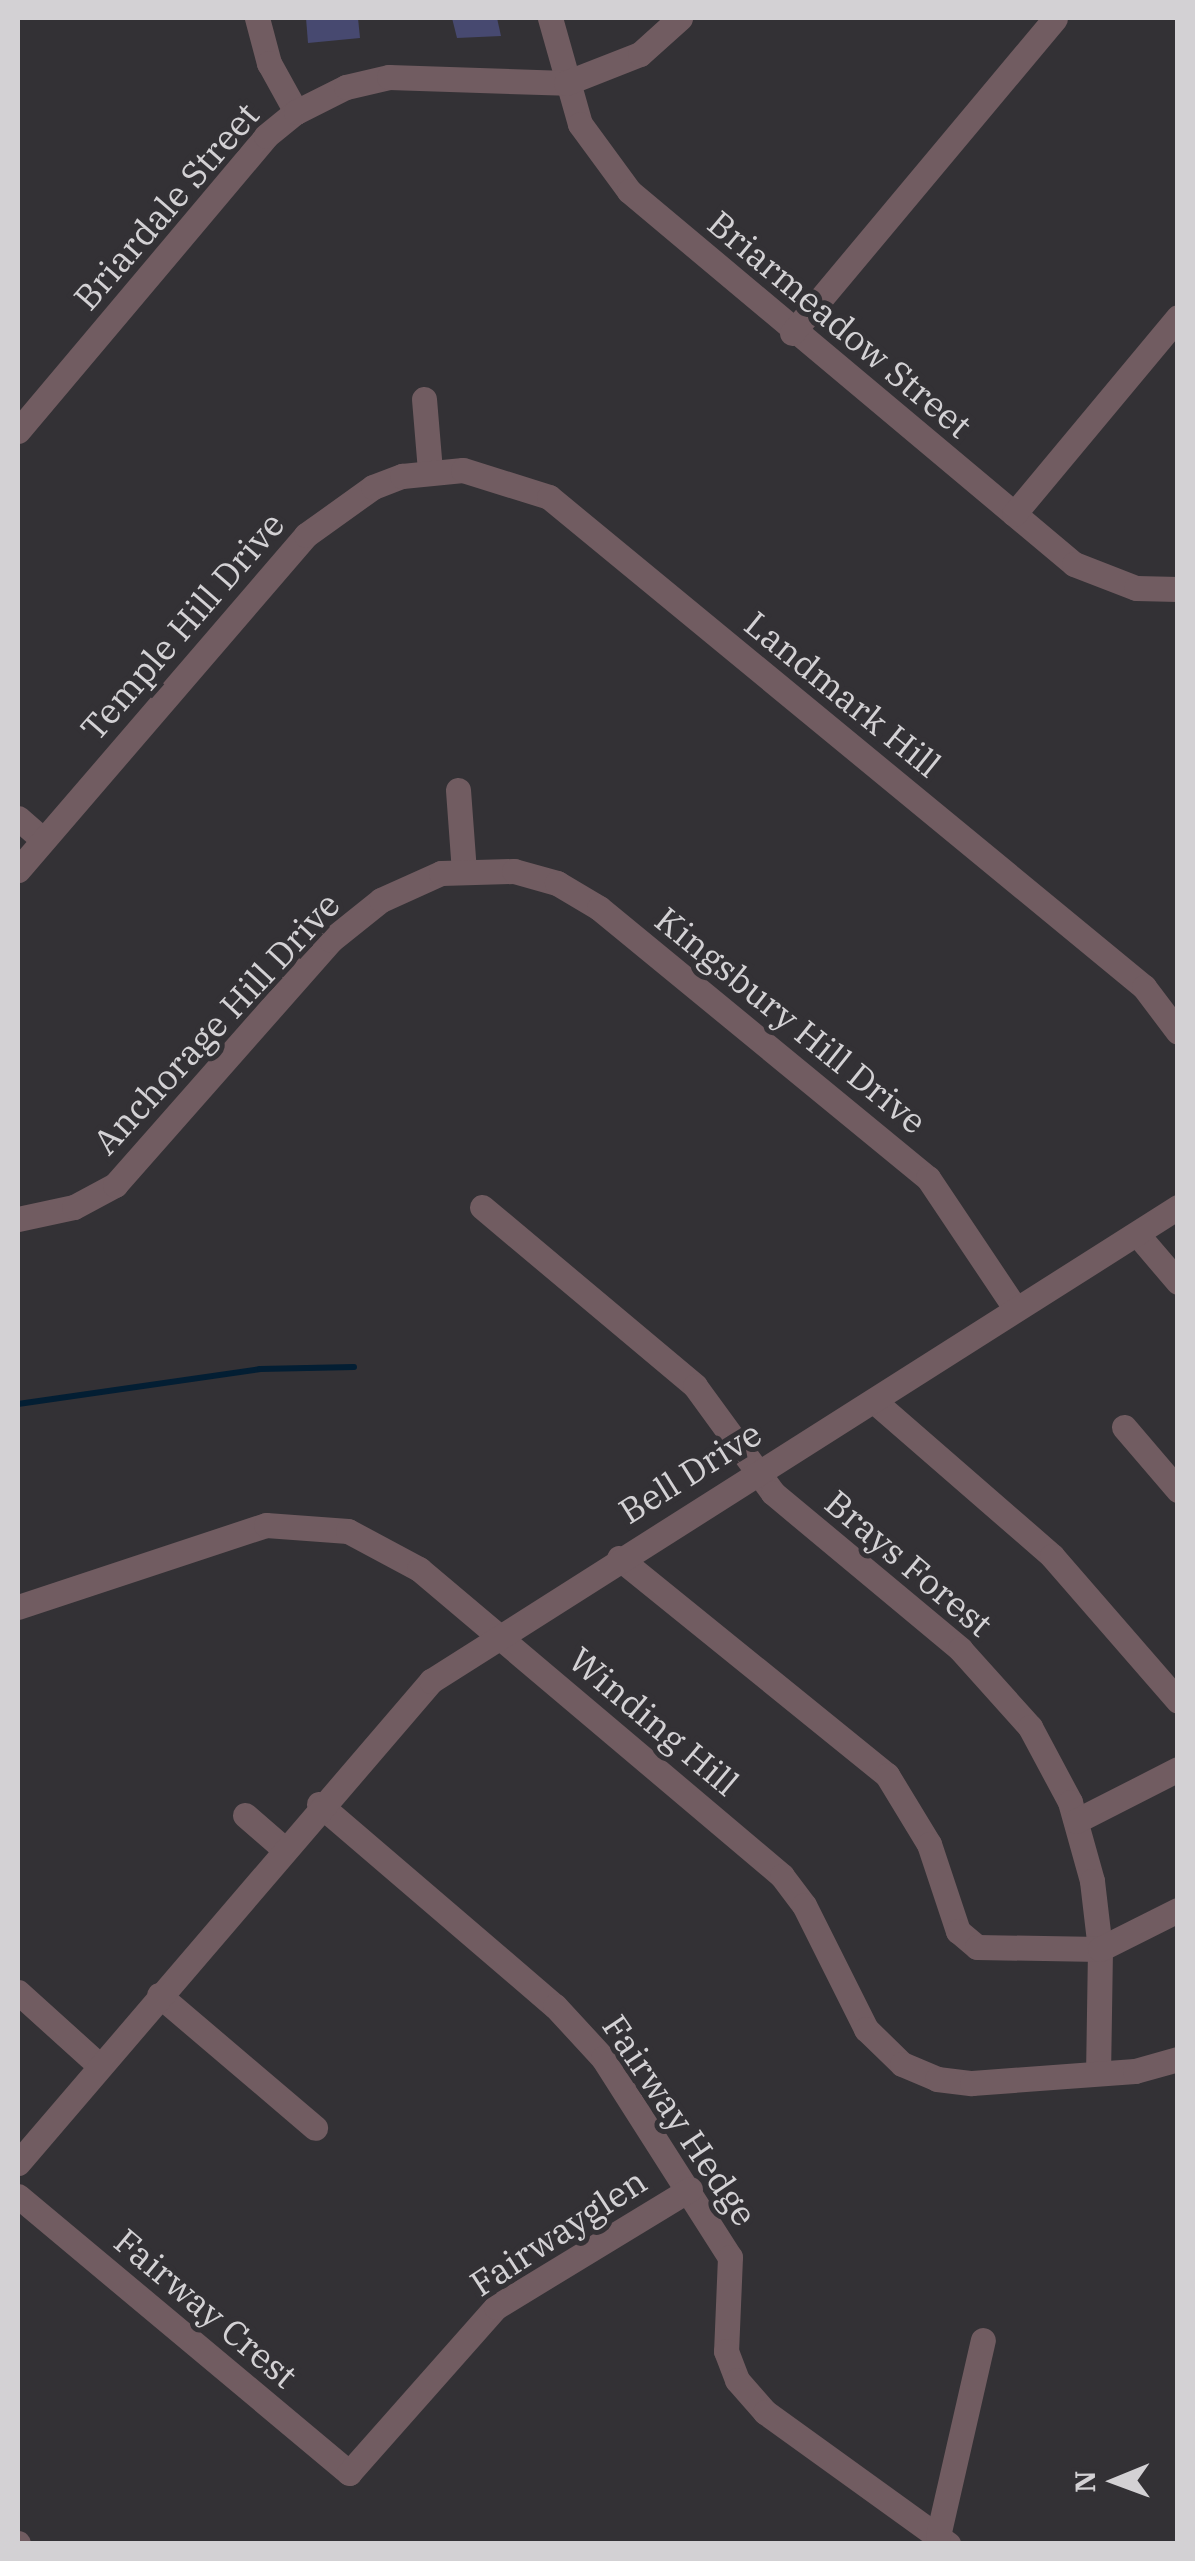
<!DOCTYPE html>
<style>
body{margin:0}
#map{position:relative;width:1195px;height:2561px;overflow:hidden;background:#333135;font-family:"IBM Plex Serif",serif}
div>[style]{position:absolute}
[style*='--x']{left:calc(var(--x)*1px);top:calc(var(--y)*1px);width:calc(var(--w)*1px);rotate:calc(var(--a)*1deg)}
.stream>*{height:6px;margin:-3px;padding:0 3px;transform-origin:3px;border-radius:3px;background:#031e33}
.building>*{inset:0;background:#474970}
.minor>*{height:25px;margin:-12.5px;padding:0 12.5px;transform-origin:12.5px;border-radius:12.5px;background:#715c61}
span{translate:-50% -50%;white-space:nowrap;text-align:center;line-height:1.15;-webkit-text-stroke:10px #333135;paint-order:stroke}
.street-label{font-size:35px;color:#d3d1d4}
.frame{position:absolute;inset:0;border:20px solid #d3d1d4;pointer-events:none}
.north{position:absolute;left:1065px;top:2431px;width:100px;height:100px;-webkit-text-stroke:8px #333135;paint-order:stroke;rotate:269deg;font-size:28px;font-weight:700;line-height:40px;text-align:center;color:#d3d1d4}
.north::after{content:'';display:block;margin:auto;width:35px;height:45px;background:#d3d1d4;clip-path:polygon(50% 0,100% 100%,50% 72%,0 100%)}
</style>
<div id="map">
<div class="stream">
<div style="--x:18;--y:1404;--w:245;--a:-8.2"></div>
<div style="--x:260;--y:1369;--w:94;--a:-1.2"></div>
</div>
<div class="building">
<div style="clip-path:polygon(306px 18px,358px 18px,360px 38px,308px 43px)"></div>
<div style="clip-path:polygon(452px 18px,497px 18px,501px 36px,457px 38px)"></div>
</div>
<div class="minor">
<div style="--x:257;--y:18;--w:47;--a:75.1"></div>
<div style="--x:269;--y:63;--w:56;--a:61.1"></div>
<div style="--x:550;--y:18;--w:110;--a:74.2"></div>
<div style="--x:580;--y:124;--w:83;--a:53.8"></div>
<div style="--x:629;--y:191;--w:581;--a:39.97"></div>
<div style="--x:1074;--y:564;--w:66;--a:21.2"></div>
<div style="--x:1136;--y:588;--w:42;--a:1.4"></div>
<div style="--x:792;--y:333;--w:410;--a:-50.1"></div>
<div style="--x:424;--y:399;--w:72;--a:85.2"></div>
<div style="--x:18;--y:431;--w:385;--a:-49.9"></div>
<div style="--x:266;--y:136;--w:38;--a:-39"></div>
<div style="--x:296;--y:112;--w:56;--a:-26.6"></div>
<div style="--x:346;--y:87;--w:44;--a:-13.1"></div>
<div style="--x:389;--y:77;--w:177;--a:1.9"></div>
<div style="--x:566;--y:83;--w:79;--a:-21.4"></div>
<div style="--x:640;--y:54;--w:54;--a:-42"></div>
<div style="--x:1014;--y:514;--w:256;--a:-50.2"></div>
<div style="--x:458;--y:790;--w:81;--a:85.8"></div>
<div style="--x:18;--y:818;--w:33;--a:41"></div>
<div style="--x:18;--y:870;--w:442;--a:-49.3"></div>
<div style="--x:306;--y:535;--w:82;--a:-35.6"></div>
<div style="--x:373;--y:487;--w:31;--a:-21"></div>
<div style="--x:402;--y:476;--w:61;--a:-5.6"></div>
<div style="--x:463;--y:470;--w:90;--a:17.4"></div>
<div style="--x:549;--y:497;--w:771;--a:39.47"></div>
<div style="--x:1144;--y:987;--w:56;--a:52.9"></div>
<div style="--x:482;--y:1207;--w:278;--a:40"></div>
<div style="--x:695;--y:1386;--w:132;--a:53.9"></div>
<div style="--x:773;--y:1493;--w:244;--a:39.8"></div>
<div style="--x:960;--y:1649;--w:105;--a:48.1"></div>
<div style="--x:1030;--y:1727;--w:85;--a:61.9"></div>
<div style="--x:1070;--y:1802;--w:82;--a:74.4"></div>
<div style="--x:1092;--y:1881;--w:68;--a:83.3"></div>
<div style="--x:1100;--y:1949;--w:124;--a:90.9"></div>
<div style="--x:18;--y:1219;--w:57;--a:-12.1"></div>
<div style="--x:74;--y:1207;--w:47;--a:-28.2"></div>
<div style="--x:115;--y:1185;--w:327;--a:-48.6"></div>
<div style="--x:331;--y:940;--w:64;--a:-38.7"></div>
<div style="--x:381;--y:900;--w:66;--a:-24.2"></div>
<div style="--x:441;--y:873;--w:73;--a:-1.6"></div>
<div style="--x:514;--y:871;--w:45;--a:15.6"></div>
<div style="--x:557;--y:883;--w:49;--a:30.8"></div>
<div style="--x:599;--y:908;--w:426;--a:39.4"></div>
<div style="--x:928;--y:1178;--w:156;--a:56.2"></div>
<div style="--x:1137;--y:1234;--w:63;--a:49.5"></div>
<div style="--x:874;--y:1401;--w:236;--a:41"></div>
<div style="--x:1052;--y:1556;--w:192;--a:49"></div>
<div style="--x:1124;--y:1427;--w:83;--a:49.4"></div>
<div style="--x:619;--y:1558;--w:345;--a:39"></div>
<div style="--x:887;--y:1775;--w:81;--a:58.7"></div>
<div style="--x:929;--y:1844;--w:92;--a:71.6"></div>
<div style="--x:958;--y:1931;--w:25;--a:40"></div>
<div style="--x:977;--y:1947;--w:123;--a:0.9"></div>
<div style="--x:1100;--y:1949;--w:87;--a:-26.6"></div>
<div style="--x:18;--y:1607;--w:261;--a:-18.3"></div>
<div style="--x:266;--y:1525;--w:82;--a:4.2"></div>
<div style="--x:348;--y:1531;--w:81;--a:28.2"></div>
<div style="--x:419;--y:1569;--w:475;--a:40.2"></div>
<div style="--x:782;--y:1876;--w:36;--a:53"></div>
<div style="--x:804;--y:1905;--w:139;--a:63.4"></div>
<div style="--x:866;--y:2029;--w:50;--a:44.2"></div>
<div style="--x:902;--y:2064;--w:38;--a:23"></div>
<div style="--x:937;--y:2079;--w:35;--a:7"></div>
<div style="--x:972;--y:2083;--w:163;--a:-4.2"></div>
<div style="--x:1135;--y:2071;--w:45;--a:-15.6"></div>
<div style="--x:319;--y:1804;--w:311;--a:40.6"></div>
<div style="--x:555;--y:2006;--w:71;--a:47.3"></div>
<div style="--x:603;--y:2058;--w:236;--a:57.5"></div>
<div style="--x:730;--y:2257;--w:94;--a:92.4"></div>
<div style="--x:726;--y:2351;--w:31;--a:69"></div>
<div style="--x:737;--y:2380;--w:43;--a:48.8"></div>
<div style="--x:765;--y:2412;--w:226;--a:35.8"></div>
<div style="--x:245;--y:1815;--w:50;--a:41"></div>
<div style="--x:1076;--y:1821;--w:114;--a:-27"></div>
<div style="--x:18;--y:1992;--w:110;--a:42.1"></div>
<div style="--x:159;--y:1995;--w:205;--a:40.4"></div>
<div style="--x:18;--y:2163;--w:635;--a:-49.41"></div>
<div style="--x:431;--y:1681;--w:885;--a:-32.4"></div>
<div style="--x:18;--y:2196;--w:432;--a:39.9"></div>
<div style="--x:349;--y:2473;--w:222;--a:-48.5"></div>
<div style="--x:496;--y:2307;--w:227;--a:-31.3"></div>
<div style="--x:938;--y:2536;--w:201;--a:-77.1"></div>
<div style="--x:18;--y:2543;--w:1;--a:90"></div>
</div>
<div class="street-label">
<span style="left:166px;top:206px;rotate:-49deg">Briardale Street</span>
<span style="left:840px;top:324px;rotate:40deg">Briarmeadow Street</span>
<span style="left:182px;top:626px;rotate:-49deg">Temple Hill Drive</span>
<span style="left:843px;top:694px;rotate:39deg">Landmark Hill</span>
<span style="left:791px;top:1020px;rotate:39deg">Kingsbury Hill Drive</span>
<span style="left:216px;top:1023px;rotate:-47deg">Anchorage Hill Drive</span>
<span style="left:690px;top:1472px;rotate:-32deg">Bell Drive</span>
<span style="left:909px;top:1563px;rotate:40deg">Brays Forest</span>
<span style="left:654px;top:1721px;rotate:40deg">Winding Hill</span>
<span style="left:680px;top:2120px;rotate:56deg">Fairway Hedge</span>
<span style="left:558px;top:2232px;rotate:-33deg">Fairwayglen</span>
<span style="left:206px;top:2308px;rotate:40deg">Fairway Crest</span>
</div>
<div class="frame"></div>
<div class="north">N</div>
</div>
